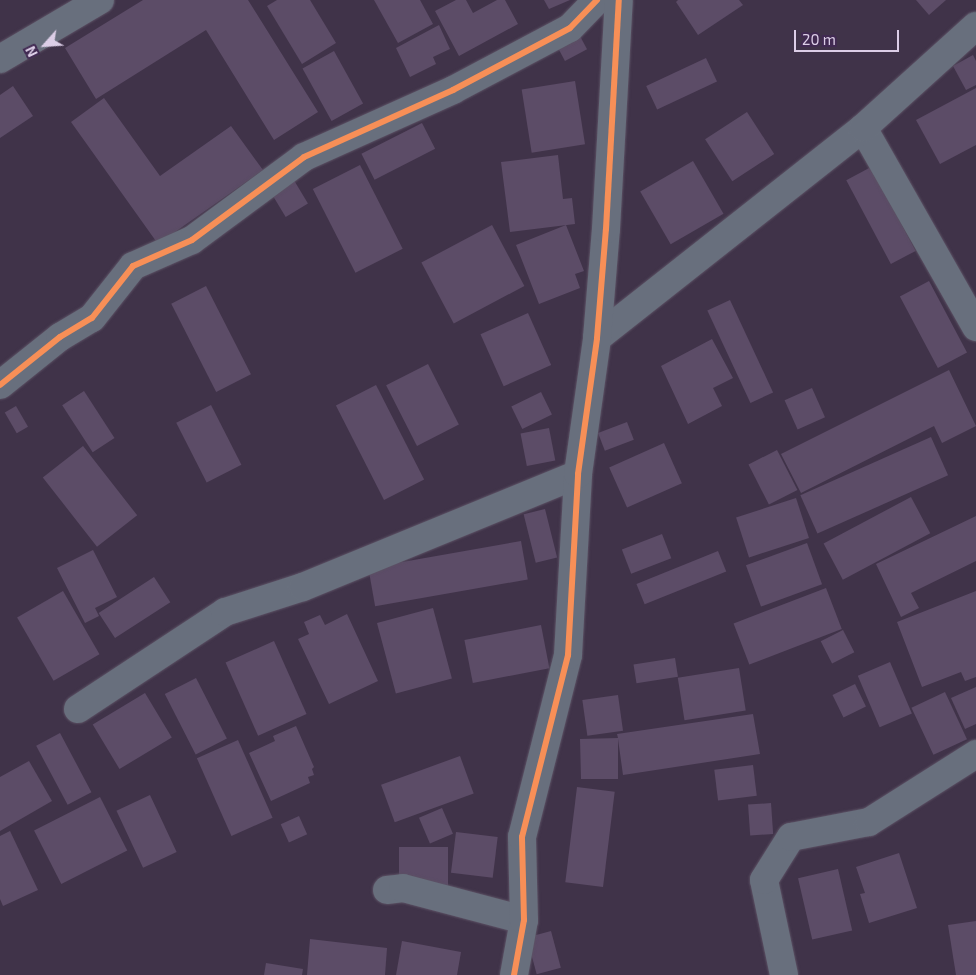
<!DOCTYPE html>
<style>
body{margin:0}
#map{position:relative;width:976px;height:975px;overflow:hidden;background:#403349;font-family:"Exo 2",sans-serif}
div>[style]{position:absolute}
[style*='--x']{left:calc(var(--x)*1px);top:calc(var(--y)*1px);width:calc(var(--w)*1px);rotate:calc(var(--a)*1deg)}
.building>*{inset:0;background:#5c4c67;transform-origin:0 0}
.roads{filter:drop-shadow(0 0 1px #5b5164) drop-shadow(0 0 1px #5b5164)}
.minor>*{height:28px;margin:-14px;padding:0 14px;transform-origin:14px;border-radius:14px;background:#686f7d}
.cycleway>*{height:6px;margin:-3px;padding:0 3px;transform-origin:3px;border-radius:3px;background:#f78f57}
span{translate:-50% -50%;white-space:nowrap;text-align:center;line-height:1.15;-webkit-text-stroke:4px #412a52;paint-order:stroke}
.north{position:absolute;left:20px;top:20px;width:50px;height:50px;-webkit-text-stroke:4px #412a52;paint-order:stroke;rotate:244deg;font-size:14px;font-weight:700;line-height:20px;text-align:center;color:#dccee7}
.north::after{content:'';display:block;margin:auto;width:18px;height:22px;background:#dccee7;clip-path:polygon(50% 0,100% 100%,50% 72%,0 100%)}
.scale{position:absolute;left:794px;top:30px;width:105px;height:22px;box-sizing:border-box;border:2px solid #dccee7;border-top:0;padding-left:6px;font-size:15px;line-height:18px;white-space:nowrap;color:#dccee7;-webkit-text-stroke:4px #412a52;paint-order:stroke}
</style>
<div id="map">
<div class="building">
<div style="clip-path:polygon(143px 0,248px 0,318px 112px,274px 140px,206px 30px,96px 99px,65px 48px)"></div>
<div style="clip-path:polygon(277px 0,310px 0,336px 43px,302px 64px,267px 6px)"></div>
<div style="clip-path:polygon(374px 0,420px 0,433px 24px,398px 43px)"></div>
<div style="clip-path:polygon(456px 0,466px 0,473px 13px,497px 0,505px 0,518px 24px,459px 56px,435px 11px)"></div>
<div style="clip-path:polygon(544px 0,570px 0,549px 9px)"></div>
<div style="clip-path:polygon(678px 0,739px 0,743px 5px,698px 35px,676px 2px)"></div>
<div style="clip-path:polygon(916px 0,946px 0,929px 15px)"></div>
<div style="clip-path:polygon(439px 25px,450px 49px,433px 57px,436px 64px,410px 77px,396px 48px)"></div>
<div style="left:580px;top:36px;width:15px;height:25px;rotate:62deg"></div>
<div style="left:334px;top:51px;width:60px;height:36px;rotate:61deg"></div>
<div style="clip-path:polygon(973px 55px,976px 61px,976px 85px,966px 90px,953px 66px)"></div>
<div style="left:706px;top:58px;width:26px;height:66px;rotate:65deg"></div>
<div style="left:575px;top:81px;width:64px;height:54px;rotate:81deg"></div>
<div style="clip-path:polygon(13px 86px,33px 116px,0 138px,0 95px)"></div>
<div style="clip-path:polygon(976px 88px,976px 145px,940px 164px,916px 120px)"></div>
<div style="clip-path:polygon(104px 98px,160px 176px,231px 126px,263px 170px,158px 244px,71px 122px)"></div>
<div style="left:747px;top:112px;width:50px;height:50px;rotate:57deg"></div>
<div style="left:422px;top:123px;width:29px;height:68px;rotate:63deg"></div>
<div style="clip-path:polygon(558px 155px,563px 199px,572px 198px,575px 224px,510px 232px,501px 162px)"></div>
<div style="left:693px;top:161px;width:61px;height:61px;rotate:60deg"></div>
<div style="left:360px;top:165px;width:94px;height:53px;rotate:63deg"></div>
<div style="left:871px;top:167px;width:95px;height:28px;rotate:62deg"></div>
<div style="left:292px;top:177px;width:31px;height:26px;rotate:59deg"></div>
<div style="left:492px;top:225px;width:69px;height:80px;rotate:62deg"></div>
<div style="clip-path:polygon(566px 225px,584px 271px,575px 274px,580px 288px,539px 304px,516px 245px)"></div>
<div style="left:929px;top:281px;width:81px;height:33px;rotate:62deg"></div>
<div style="left:206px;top:286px;width:99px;height:39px;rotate:63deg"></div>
<div style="left:730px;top:300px;width:102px;height:25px;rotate:65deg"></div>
<div style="left:528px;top:313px;width:57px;height:52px;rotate:66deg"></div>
<div style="clip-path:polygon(712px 339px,733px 378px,713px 388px,722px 406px,688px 424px,661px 366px)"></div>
<div style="left:428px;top:364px;width:68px;height:47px;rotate:63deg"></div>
<div style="clip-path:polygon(949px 370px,976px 426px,942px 443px,934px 426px,801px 493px,781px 454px)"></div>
<div style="left:376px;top:385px;width:106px;height:45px;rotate:63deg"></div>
<div style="left:812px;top:388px;width:32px;height:30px;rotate:66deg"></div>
<div style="left:84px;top:391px;width:56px;height:26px;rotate:57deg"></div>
<div style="left:541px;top:392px;width:25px;height:33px;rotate:64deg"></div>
<div style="left:211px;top:405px;width:67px;height:39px;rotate:63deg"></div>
<div style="left:16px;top:406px;width:24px;height:13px;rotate:60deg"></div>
<div style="left:627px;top:422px;width:19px;height:31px;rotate:69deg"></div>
<div style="left:549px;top:428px;width:33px;height:29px;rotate:79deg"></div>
<div style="left:931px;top:437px;width:42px;height:143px;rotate:66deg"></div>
<div style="left:664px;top:443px;width:44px;height:60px;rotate:66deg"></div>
<div style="left:83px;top:446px;width:88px;height:51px;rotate:52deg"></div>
<div style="left:777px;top:450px;width:45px;height:32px;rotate:63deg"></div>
<div style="left:911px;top:497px;width:41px;height:99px;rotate:62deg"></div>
<div style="left:796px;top:498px;width:42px;height:63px;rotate:72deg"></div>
<div style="left:545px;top:509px;width:50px;height:22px;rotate:76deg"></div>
<div style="clip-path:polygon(976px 516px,976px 561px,911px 593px,919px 608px,901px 617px,876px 564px)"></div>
<div style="left:662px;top:534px;width:26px;height:43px;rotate:69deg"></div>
<div style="left:521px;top:541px;width:39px;height:155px;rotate:80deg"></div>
<div style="left:807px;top:543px;width:44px;height:65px;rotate:70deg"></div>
<div style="clip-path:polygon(93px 550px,117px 597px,95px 608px,99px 616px,85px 623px,57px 568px)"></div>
<div style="left:718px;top:551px;width:22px;height:88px;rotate:68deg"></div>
<div style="left:154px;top:577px;width:30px;height:66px;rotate:57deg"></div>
<div style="left:826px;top:588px;width:44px;height:99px;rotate:69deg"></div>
<div style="left:63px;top:591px;width:73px;height:53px;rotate:60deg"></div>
<div style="clip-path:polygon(976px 591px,976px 677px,965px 681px,961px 672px,922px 687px,897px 622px)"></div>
<div style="left:433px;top:608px;width:73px;height:58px;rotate:75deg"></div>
<div style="clip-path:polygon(347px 614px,378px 681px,329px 704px,298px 639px,309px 634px,304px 622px,320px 615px,325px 625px)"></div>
<div style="left:541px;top:625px;width:44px;height:78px;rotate:79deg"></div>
<div style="left:843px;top:630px;width:25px;height:25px;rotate:63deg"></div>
<div style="left:274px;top:641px;width:80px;height:53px;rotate:66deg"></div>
<div style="left:675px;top:658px;width:19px;height:42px;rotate:81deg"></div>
<div style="left:890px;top:662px;width:56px;height:35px;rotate:67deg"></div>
<div style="left:739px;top:668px;width:43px;height:62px;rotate:81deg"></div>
<div style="left:196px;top:678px;width:68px;height:35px;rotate:63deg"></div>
<div style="left:855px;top:684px;width:25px;height:25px;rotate:64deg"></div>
<div style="clip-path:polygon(976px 687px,976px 724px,965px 729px,951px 698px)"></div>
<div style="left:945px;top:692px;width:52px;height:37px;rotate:65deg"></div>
<div style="left:145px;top:693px;width:52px;height:61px;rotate:59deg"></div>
<div style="left:618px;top:695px;width:36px;height:36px;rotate:82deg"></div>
<div style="clip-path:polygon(753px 714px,760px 754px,623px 775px,618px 739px,618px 779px,581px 779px,580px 739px,618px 738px,617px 734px)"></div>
<div style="clip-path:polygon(296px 726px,314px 767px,312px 769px,314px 775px,308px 777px,310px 783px,271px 801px,249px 753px,275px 741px,273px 736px)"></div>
<div style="left:60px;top:733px;width:67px;height:27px;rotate:62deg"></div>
<div style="left:238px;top:740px;width:85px;height:45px;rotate:66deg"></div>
<div style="left:460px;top:756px;width:40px;height:84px;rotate:70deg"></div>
<div style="clip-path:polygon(29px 761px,52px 801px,0 831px,0 777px)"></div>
<div style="left:753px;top:765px;width:31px;height:39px;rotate:83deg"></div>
<div style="left:577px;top:787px;width:38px;height:96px;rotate:7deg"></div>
<div style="left:150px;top:795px;width:63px;height:37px;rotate:65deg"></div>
<div style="left:100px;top:797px;width:60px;height:74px;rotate:63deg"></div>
<div style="left:771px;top:803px;width:31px;height:23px;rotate:86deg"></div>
<div style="left:442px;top:808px;width:28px;height:25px;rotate:67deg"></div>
<div style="left:299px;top:816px;width:20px;height:20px;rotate:66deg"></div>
<div style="clip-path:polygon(10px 831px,38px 890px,3px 906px,0 899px,0 836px)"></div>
<div style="left:456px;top:832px;width:42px;height:41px;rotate:7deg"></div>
<div style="left:399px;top:847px;width:49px;height:41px"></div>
<div style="clip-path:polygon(899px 853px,917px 908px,869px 923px,860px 894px,865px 893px,856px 867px)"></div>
<div style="left:838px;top:869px;width:63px;height:41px;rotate:77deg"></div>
<div style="clip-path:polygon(976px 921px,976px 975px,956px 975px,948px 925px)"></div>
<div style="left:551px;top:931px;width:38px;height:25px;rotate:75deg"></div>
<div style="clip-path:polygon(310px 939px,387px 948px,385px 975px,307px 975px)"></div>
<div style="clip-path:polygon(402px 941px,461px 952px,457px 975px,396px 975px)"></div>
<div style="clip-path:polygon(266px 963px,303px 969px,302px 975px,264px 975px)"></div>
</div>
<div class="roads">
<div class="minor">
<div style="--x:0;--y:59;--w:116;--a:-30.5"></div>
<div style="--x:863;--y:128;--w:229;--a:60.4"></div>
<div style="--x:597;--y:338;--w:339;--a:-38.3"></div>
<div style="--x:863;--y:128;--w:152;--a:-42.1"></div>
<div style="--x:0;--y:385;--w:77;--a:-38.7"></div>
<div style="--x:60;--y:337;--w:37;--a:-31"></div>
<div style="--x:92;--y:318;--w:66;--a:-51.7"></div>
<div style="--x:133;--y:266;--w:64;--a:-23.8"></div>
<div style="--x:192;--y:240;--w:139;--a:-36.5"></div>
<div style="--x:304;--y:157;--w:163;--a:-24.2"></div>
<div style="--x:453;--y:90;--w:132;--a:-27.9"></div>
<div style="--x:570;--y:28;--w:39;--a:-46"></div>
<div style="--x:78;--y:709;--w:176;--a:-33.4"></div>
<div style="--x:225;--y:612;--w:82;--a:-17.8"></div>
<div style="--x:303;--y:587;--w:297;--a:-22.3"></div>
<div style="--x:387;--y:890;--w:16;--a:-7"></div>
<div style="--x:403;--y:888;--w:125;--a:14.8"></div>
<div style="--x:514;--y:975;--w:56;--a:-79.7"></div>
<div style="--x:524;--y:920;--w:83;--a:-91.4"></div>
<div style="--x:522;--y:837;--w:188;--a:-75.8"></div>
<div style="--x:568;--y:655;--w:181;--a:-86.8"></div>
<div style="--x:578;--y:474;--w:137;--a:-82"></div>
<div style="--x:597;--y:338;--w:109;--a:-85.3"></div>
<div style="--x:606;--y:229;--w:229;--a:-86.8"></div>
<div style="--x:784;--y:975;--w:97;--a:-101.9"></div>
<div style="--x:764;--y:880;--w:51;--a:-57.9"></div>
<div style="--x:791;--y:837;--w:79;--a:-10.9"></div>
<div style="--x:869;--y:822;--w:127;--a:-32.4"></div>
</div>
</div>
<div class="cycleway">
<div style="--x:0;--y:385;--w:77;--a:-38.7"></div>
<div style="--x:60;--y:337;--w:37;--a:-31"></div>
<div style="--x:92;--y:318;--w:66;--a:-51.7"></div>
<div style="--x:133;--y:266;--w:64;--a:-23.8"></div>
<div style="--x:192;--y:240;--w:139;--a:-36.5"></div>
<div style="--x:304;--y:157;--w:163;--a:-24.2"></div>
<div style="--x:453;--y:90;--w:132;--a:-27.9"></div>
<div style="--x:570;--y:28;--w:39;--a:-46"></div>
<div style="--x:514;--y:975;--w:56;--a:-79.7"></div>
<div style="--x:524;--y:920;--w:83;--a:-91.4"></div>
<div style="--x:522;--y:837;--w:188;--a:-75.8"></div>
<div style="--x:568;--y:655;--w:181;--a:-86.8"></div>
<div style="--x:578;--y:474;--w:137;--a:-82"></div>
<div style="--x:597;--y:338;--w:109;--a:-85.3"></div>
<div style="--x:606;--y:229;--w:229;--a:-86.8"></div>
</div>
<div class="north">N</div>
<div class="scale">20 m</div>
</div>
